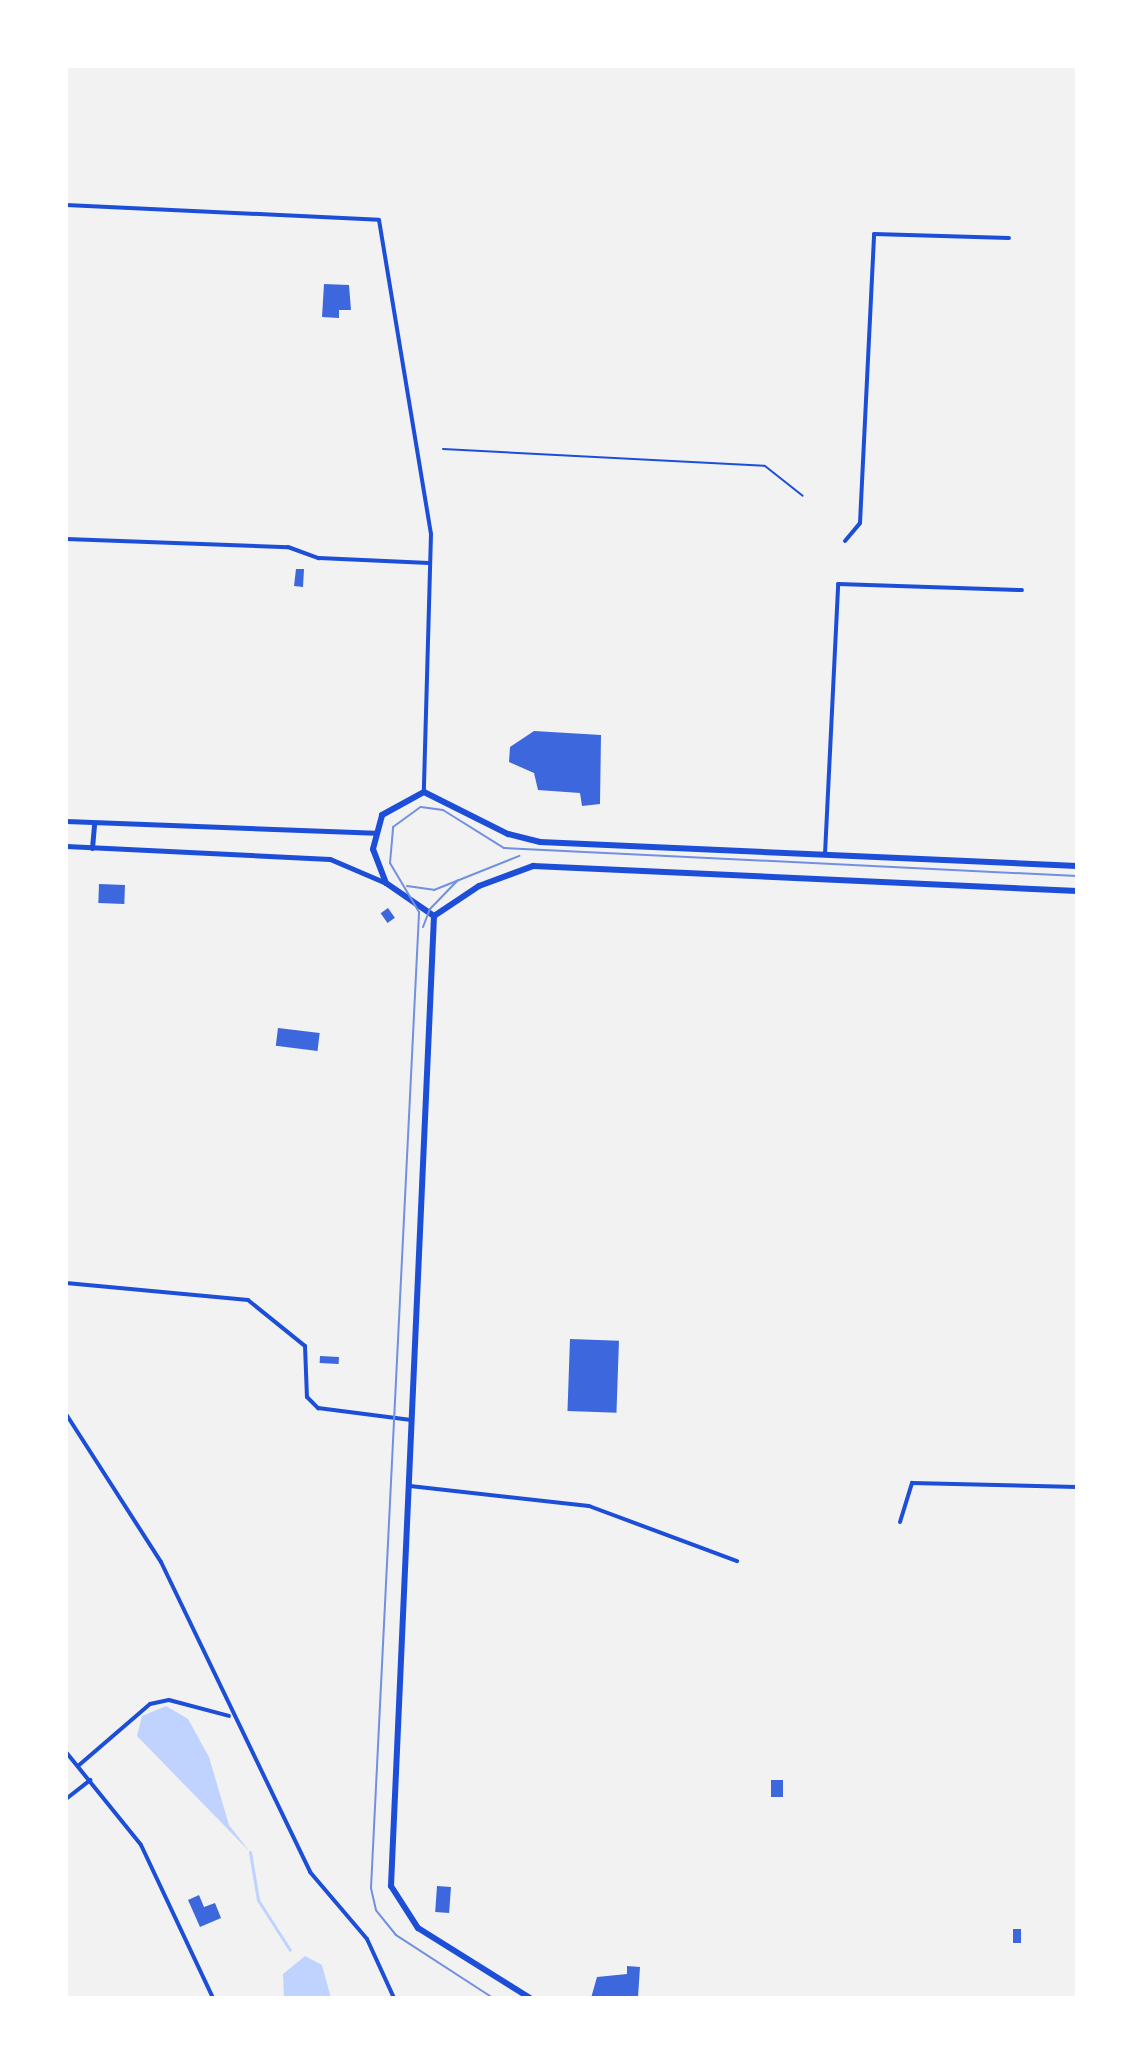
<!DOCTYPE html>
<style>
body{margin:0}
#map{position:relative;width:1143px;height:2064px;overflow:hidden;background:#f2f2f2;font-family:"Roboto Condensed",sans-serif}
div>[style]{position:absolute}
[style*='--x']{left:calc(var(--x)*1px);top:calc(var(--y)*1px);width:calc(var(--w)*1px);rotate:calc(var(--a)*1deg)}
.water>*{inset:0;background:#bfd3fe}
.stream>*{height:3px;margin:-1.5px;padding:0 1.5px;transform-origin:1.5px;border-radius:1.5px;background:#bfd3fe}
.building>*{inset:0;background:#3d67dc;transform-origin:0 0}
.service>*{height:2px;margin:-1px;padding:0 1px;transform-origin:1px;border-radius:1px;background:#1d4ed8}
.minor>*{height:4px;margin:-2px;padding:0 2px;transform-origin:2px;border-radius:2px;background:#1d4ed8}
.tertiary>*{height:5px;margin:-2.5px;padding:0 2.5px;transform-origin:2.5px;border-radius:2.5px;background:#1d4ed8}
.secondary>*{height:6px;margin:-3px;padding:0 3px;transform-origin:3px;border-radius:3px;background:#1d4ed8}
.tram>*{height:2px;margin:-1px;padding:0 1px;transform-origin:1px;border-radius:1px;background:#7290e2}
span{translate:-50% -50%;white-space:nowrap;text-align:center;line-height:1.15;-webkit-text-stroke:6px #fff;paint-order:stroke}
.frame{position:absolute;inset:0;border:68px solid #fff;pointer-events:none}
</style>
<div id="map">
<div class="water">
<div style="clip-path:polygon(166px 1706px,188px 1719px,209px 1757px,229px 1825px,250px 1852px,137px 1736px,142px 1716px)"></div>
<div style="clip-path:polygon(305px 1956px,322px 1965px,331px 1998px,284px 1998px,283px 1974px)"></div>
</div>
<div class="stream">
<div style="--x:250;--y:1852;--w:49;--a:80.5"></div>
<div style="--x:258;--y:1900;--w:59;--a:57.4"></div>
</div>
<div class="building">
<div style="clip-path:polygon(324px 284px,349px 285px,351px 310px,339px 310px,339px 318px,322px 317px)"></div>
<div style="clip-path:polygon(296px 569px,304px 569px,303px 587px,294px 586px)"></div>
<div style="clip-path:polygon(534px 731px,601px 735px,600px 804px,582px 806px,580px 793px,538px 790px,534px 773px,509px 762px,510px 747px)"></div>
<div style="left:99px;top:884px;width:26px;height:19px;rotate:2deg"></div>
<div style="left:388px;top:908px;width:12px;height:9px;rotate:55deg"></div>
<div style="left:278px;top:1028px;width:42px;height:18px;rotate:7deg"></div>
<div style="left:570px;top:1339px;width:49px;height:72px;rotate:2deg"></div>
<div style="left:320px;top:1356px;width:19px;height:7px;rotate:3deg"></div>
<div style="left:771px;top:1780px;width:12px;height:17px"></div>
<div style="left:437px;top:1886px;width:14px;height:26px;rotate:4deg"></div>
<div style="clip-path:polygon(199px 1895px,204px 1907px,215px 1903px,221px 1918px,200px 1927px,188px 1900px)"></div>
<div style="left:1013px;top:1929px;width:8px;height:14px"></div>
<div style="clip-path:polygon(627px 1966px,640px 1967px,638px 1997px,591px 1998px,597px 1977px,627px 1974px)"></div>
</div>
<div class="service">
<div style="--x:443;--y:449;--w:322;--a:3"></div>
<div style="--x:765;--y:466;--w:48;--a:38.3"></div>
</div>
<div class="minor">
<div style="--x:66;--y:205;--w:313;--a:2.7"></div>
<div style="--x:379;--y:220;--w:318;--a:80.6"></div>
<div style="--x:431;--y:534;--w:258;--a:91.6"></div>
<div style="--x:66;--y:539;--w:222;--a:2.1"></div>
<div style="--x:288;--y:547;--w:33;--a:20"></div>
<div style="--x:319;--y:558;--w:110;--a:2.6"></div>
<div style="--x:845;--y:541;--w:23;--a:-50"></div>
<div style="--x:860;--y:523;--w:289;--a:-87.2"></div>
<div style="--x:874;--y:234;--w:135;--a:1.7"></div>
<div style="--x:825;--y:854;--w:270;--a:-87.2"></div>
<div style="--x:838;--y:584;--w:184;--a:1.9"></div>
<div style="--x:66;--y:1283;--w:183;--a:5.3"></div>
<div style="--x:248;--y:1300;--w:73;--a:38.9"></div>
<div style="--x:305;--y:1346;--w:51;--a:87.8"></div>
<div style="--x:307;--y:1397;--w:16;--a:45"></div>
<div style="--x:318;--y:1408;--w:94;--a:7.4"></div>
<div style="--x:66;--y:1414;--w:176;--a:57.3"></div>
<div style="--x:161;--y:1562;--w:344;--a:64.3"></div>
<div style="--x:310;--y:1872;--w:88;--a:49.6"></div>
<div style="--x:367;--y:1939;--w:65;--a:65.4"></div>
<div style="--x:410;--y:1486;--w:180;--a:6.4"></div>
<div style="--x:589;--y:1506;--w:158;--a:20.4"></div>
<div style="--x:900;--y:1522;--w:41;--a:-72.9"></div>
<div style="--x:912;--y:1483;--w:165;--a:1.4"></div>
<div style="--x:66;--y:1752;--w:119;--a:51.1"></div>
<div style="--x:141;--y:1845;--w:169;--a:64.8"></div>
<div style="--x:78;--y:1766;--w:95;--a:-40.7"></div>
<div style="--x:150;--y:1704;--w:19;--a:-12"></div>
<div style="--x:169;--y:1700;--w:62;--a:14.9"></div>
<div style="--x:66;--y:1799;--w:31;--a:-38"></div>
</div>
<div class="tertiary">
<div style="--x:66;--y:821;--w:309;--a:2.2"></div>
<div style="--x:66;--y:846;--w:264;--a:2.8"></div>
<div style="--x:330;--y:859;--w:61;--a:23.2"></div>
<div style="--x:92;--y:848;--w:25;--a:-85"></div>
</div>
<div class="secondary">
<div style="--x:434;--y:916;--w:971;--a:92.54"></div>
<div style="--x:391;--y:1886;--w:50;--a:57.3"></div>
<div style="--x:418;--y:1928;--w:132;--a:32"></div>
<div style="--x:434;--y:916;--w:58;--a:-145.5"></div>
<div style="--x:386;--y:883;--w:36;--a:-111"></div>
<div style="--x:373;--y:849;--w:35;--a:-75"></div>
<div style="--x:382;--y:815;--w:48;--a:-28.7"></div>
<div style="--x:424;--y:792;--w:94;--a:26.6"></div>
<div style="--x:508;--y:834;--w:33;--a:14"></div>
<div style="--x:540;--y:842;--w:538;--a:2.56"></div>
<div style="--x:434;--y:916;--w:54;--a:-33.7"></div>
<div style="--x:479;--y:886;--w:58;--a:-20.3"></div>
<div style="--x:533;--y:866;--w:545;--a:2.63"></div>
</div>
<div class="tram">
<div style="--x:407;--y:886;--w:27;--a:8"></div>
<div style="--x:434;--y:890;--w:92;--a:-21.8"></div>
<div style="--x:423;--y:927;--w:19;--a:-69"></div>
<div style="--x:430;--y:909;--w:40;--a:-46"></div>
<div style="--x:493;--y:1998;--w:116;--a:-147"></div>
<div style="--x:396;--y:1935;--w:32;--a:-129"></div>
<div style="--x:376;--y:1910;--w:23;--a:-103"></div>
<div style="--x:371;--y:1888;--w:977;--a:-87.18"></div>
<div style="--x:419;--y:912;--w:57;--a:-120.6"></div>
<div style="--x:390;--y:863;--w:36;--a:-85"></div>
<div style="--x:393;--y:827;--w:34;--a:-36"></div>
<div style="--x:421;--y:807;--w:22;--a:8"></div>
<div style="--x:443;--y:810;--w:72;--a:31.9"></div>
<div style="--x:504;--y:848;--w:574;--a:2.8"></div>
</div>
<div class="frame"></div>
</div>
